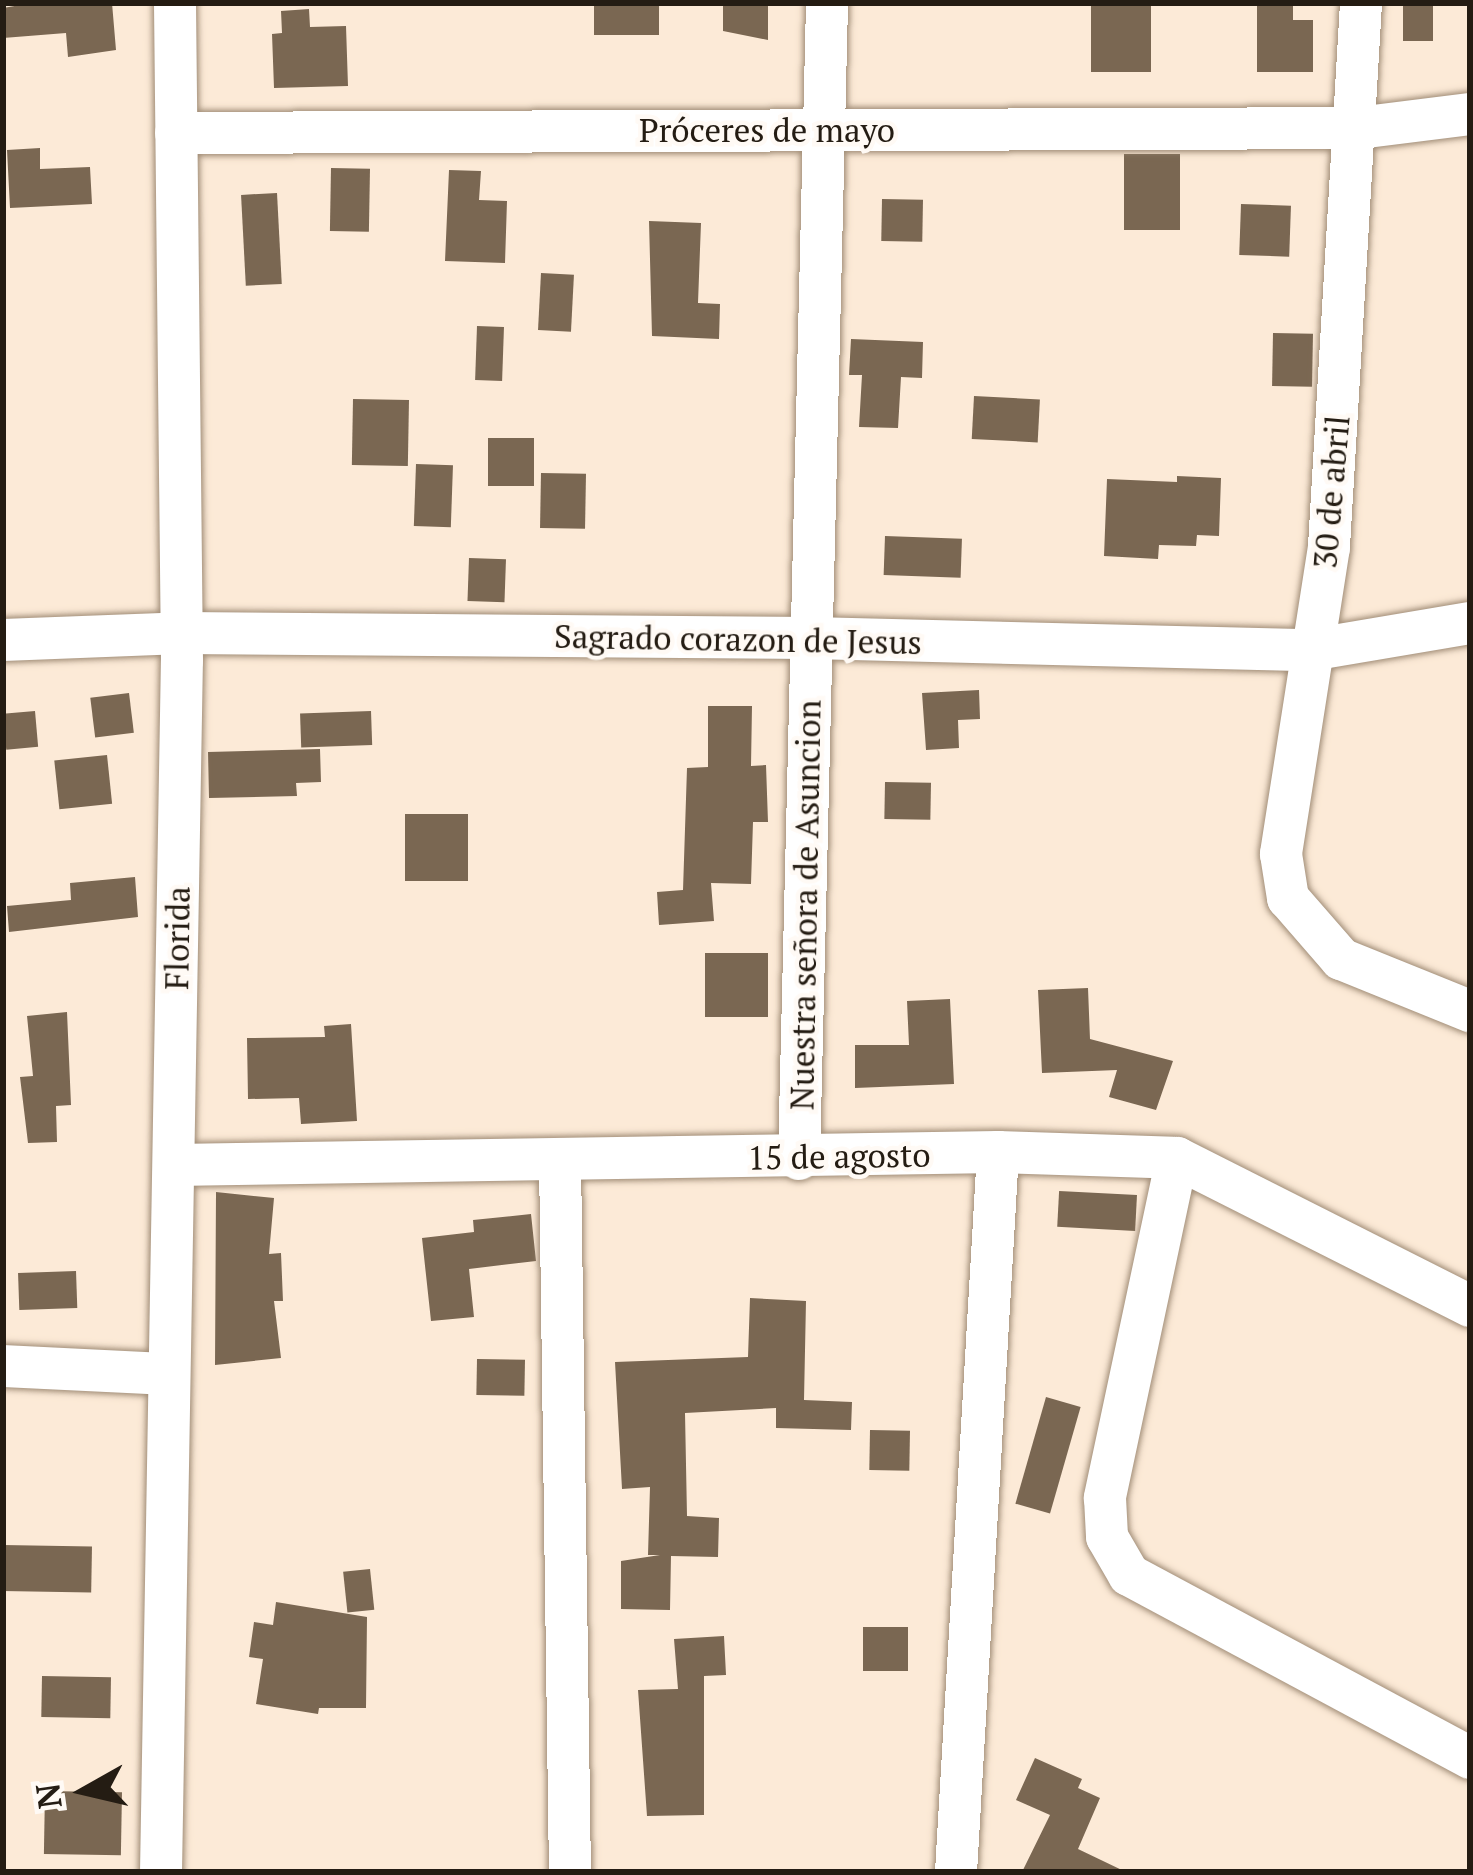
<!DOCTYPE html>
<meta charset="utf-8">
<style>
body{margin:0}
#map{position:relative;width:1473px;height:1875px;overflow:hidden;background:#fcead7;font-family:"PT Serif",serif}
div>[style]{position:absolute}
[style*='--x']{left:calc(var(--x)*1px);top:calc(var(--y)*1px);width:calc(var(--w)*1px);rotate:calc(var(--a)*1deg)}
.building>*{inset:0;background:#7a6752;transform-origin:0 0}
.roads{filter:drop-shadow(0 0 3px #a18d77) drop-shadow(0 0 3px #a18d77)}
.minor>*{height:42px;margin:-21px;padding:0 21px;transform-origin:21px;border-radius:21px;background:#fff}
span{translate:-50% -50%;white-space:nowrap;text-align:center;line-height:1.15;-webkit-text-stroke:9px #fffaf5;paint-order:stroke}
.street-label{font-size:33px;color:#241c13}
.frame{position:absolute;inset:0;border:6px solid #241c13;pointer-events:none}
.north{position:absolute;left:24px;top:1731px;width:120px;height:120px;-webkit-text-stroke:9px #fffaf5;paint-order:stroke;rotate:262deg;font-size:33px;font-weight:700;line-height:48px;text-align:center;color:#241c13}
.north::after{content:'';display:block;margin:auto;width:42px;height:54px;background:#241c13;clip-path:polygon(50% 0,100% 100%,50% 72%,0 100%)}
</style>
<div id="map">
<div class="building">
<div style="clip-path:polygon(32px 3px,112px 3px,116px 50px,68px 57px,66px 33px,3px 38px,3px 8px)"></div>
<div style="left:594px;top:3px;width:65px;height:32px"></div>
<div style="clip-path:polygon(723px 3px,768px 3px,768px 40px,723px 31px)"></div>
<div style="left:1091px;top:3px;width:60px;height:69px"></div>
<div style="clip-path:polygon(1257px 3px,1293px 3px,1293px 20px,1313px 20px,1313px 72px,1257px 72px)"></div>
<div style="left:1403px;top:3px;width:30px;height:38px"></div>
<div style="clip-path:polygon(309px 9px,310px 27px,346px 26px,348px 86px,274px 88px,272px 34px,282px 33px,281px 11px)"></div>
<div style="clip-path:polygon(40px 148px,40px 169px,90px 167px,92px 204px,10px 208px,7px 150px)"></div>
<div style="left:1124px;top:154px;width:56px;height:76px"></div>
<div style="left:331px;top:168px;width:39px;height:63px;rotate:1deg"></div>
<div style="clip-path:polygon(449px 170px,481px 171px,479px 200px,507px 201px,505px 263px,445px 261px)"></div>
<div style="left:277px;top:193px;width:91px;height:36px;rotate:87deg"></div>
<div style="left:882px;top:199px;width:41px;height:42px;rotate:1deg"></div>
<div style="left:1241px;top:204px;width:50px;height:51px;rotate:2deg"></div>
<div style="clip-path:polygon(649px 221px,701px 223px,698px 303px,720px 304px,719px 339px,652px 336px)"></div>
<div style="left:541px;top:273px;width:33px;height:57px;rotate:3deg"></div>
<div style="left:477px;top:326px;width:27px;height:54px;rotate:2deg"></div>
<div style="left:1273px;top:333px;width:40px;height:53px;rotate:1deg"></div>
<div style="clip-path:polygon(851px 339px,923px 342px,922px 378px,901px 377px,898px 428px,859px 427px,862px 375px,849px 375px)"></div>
<div style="left:974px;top:396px;width:66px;height:43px;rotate:3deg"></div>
<div style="left:353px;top:399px;width:56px;height:66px;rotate:1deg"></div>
<div style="left:534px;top:438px;width:48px;height:46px;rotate:90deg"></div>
<div style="left:416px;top:464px;width:37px;height:62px;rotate:2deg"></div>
<div style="left:541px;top:473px;width:45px;height:55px;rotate:1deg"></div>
<div style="clip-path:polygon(1177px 476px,1221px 478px,1219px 536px,1197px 535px,1196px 546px,1159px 545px,1158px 559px,1104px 556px,1107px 479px,1177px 482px)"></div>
<div style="left:885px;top:536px;width:77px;height:39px;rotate:2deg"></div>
<div style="left:469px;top:558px;width:37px;height:43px;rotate:2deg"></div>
<div style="clip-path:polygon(979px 690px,980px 719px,958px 720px,959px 748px,926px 750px,922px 693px)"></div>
<div style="left:129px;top:693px;width:40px;height:39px;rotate:83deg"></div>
<div style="clip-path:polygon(708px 706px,752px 706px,751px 766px,766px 765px,768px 822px,753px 822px,751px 884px,711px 883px,714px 921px,659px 925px,657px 892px,683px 890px,687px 768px,708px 767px)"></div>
<div style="left:35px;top:711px;width:36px;height:32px;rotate:85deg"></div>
<div style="left:371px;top:711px;width:34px;height:71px;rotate:88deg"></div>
<div style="clip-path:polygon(320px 749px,321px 782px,296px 783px,297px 796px,209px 798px,208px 752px)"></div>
<div style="left:107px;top:755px;width:49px;height:53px;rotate:84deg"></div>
<div style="left:885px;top:782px;width:46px;height:37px;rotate:1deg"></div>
<div style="left:405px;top:814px;width:63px;height:67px"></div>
<div style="clip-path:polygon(135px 877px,138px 917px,9px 932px,7px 906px,71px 900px,70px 883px)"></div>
<div style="left:705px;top:953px;width:63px;height:64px"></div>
<div style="clip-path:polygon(1088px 988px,1090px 1039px,1173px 1061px,1156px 1110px,1109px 1097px,1117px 1070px,1042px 1073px,1038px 990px)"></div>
<div style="clip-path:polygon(950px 999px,954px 1084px,855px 1088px,855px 1045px,909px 1045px,907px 1001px)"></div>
<div style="clip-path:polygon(67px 1012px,71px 1105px,56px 1106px,57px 1142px,28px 1143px,20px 1077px,33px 1076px,27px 1016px)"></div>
<div style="clip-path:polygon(351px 1024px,357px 1121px,301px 1124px,299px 1098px,248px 1099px,247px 1038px,325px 1037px,324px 1026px)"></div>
<div style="clip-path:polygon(216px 1192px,274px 1198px,269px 1254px,281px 1253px,283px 1301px,274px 1301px,281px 1358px,215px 1365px)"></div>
<div style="left:1137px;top:1195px;width:36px;height:78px;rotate:93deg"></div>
<div style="clip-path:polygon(531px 1214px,536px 1261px,469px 1269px,474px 1317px,431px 1321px,422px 1238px,474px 1232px,473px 1220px)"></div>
<div style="left:76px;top:1271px;width:37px;height:58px;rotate:88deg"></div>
<div style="clip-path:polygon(750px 1298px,806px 1301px,804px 1400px,852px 1402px,851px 1430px,776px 1428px,776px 1408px,685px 1413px,687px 1516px,719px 1518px,718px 1557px,671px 1556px,670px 1610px,621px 1609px,621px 1561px,660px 1555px,648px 1555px,650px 1487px,622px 1489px,615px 1362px,748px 1357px)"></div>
<div style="left:477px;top:1359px;width:48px;height:36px;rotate:1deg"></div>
<div style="left:1046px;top:1397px;width:36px;height:111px;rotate:16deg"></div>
<div style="left:870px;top:1430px;width:40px;height:40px;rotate:1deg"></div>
<div style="left:3px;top:1545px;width:89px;height:46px;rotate:1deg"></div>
<div style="left:370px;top:1569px;width:41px;height:27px;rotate:84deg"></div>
<div style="clip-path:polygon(276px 1602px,367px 1617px,366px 1708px,319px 1708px,318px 1714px,256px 1704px,263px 1659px,249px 1657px,254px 1622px,273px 1625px)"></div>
<div style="left:863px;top:1627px;width:45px;height:44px"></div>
<div style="clip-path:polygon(724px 1636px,726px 1675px,704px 1676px,704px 1815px,647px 1816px,638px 1690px,678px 1689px,674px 1639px)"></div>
<div style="left:42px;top:1676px;width:69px;height:41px;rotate:1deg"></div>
<div style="clip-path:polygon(1035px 1758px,1082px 1779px,1078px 1788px,1100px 1798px,1078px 1849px,1126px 1872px,1022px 1872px,1050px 1815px,1016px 1800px)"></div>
<div style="left:45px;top:1791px;width:77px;height:63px;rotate:1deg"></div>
</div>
<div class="roads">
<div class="minor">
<div style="--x:1361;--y:3;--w:545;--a:93.37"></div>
<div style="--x:1329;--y:547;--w:311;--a:98.9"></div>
<div style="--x:1281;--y:854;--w:45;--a:81"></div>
<div style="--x:1288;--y:898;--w:81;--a:49"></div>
<div style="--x:1341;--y:959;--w:139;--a:22"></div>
<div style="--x:176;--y:133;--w:1182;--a:-0.24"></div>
<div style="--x:1358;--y:128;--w:113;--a:-7.1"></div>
<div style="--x:3;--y:640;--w:179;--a:-2.2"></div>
<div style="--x:182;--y:633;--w:629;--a:0.46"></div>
<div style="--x:811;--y:638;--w:499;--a:1.4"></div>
<div style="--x:1310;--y:650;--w:162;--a:-9.6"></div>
<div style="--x:1177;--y:1158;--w:348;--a:102"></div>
<div style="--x:1105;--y:1498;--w:39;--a:87"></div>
<div style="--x:1107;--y:1537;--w:44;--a:59.9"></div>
<div style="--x:1129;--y:1575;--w:387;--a:28.2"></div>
<div style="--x:560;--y:1159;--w:713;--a:89.2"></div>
<div style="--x:799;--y:1159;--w:1156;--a:-88.61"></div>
<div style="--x:174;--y:1165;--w:824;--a:-0.9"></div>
<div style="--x:998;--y:1152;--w:179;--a:1.9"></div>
<div style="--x:1177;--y:1158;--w:328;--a:26.8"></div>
<div style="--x:3;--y:1366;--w:166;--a:2.8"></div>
<div style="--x:161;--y:1872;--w:1211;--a:-89.01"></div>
<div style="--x:182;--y:661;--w:658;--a:-90.61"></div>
<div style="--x:956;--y:1872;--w:721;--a:-86.66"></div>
</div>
</div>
<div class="street-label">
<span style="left:767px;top:130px">Próceres de mayo</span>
<span style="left:1331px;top:492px;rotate:-85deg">30 de abril</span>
<span style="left:738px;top:639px;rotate:1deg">Sagrado corazon de Jesus</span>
<span style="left:805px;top:905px;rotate:-89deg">Nuestra señora de Asuncion</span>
<span style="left:177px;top:938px;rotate:-89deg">Florida</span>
<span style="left:839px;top:1156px;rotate:-1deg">15 de agosto</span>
</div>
<div class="frame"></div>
<div class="north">N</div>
</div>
